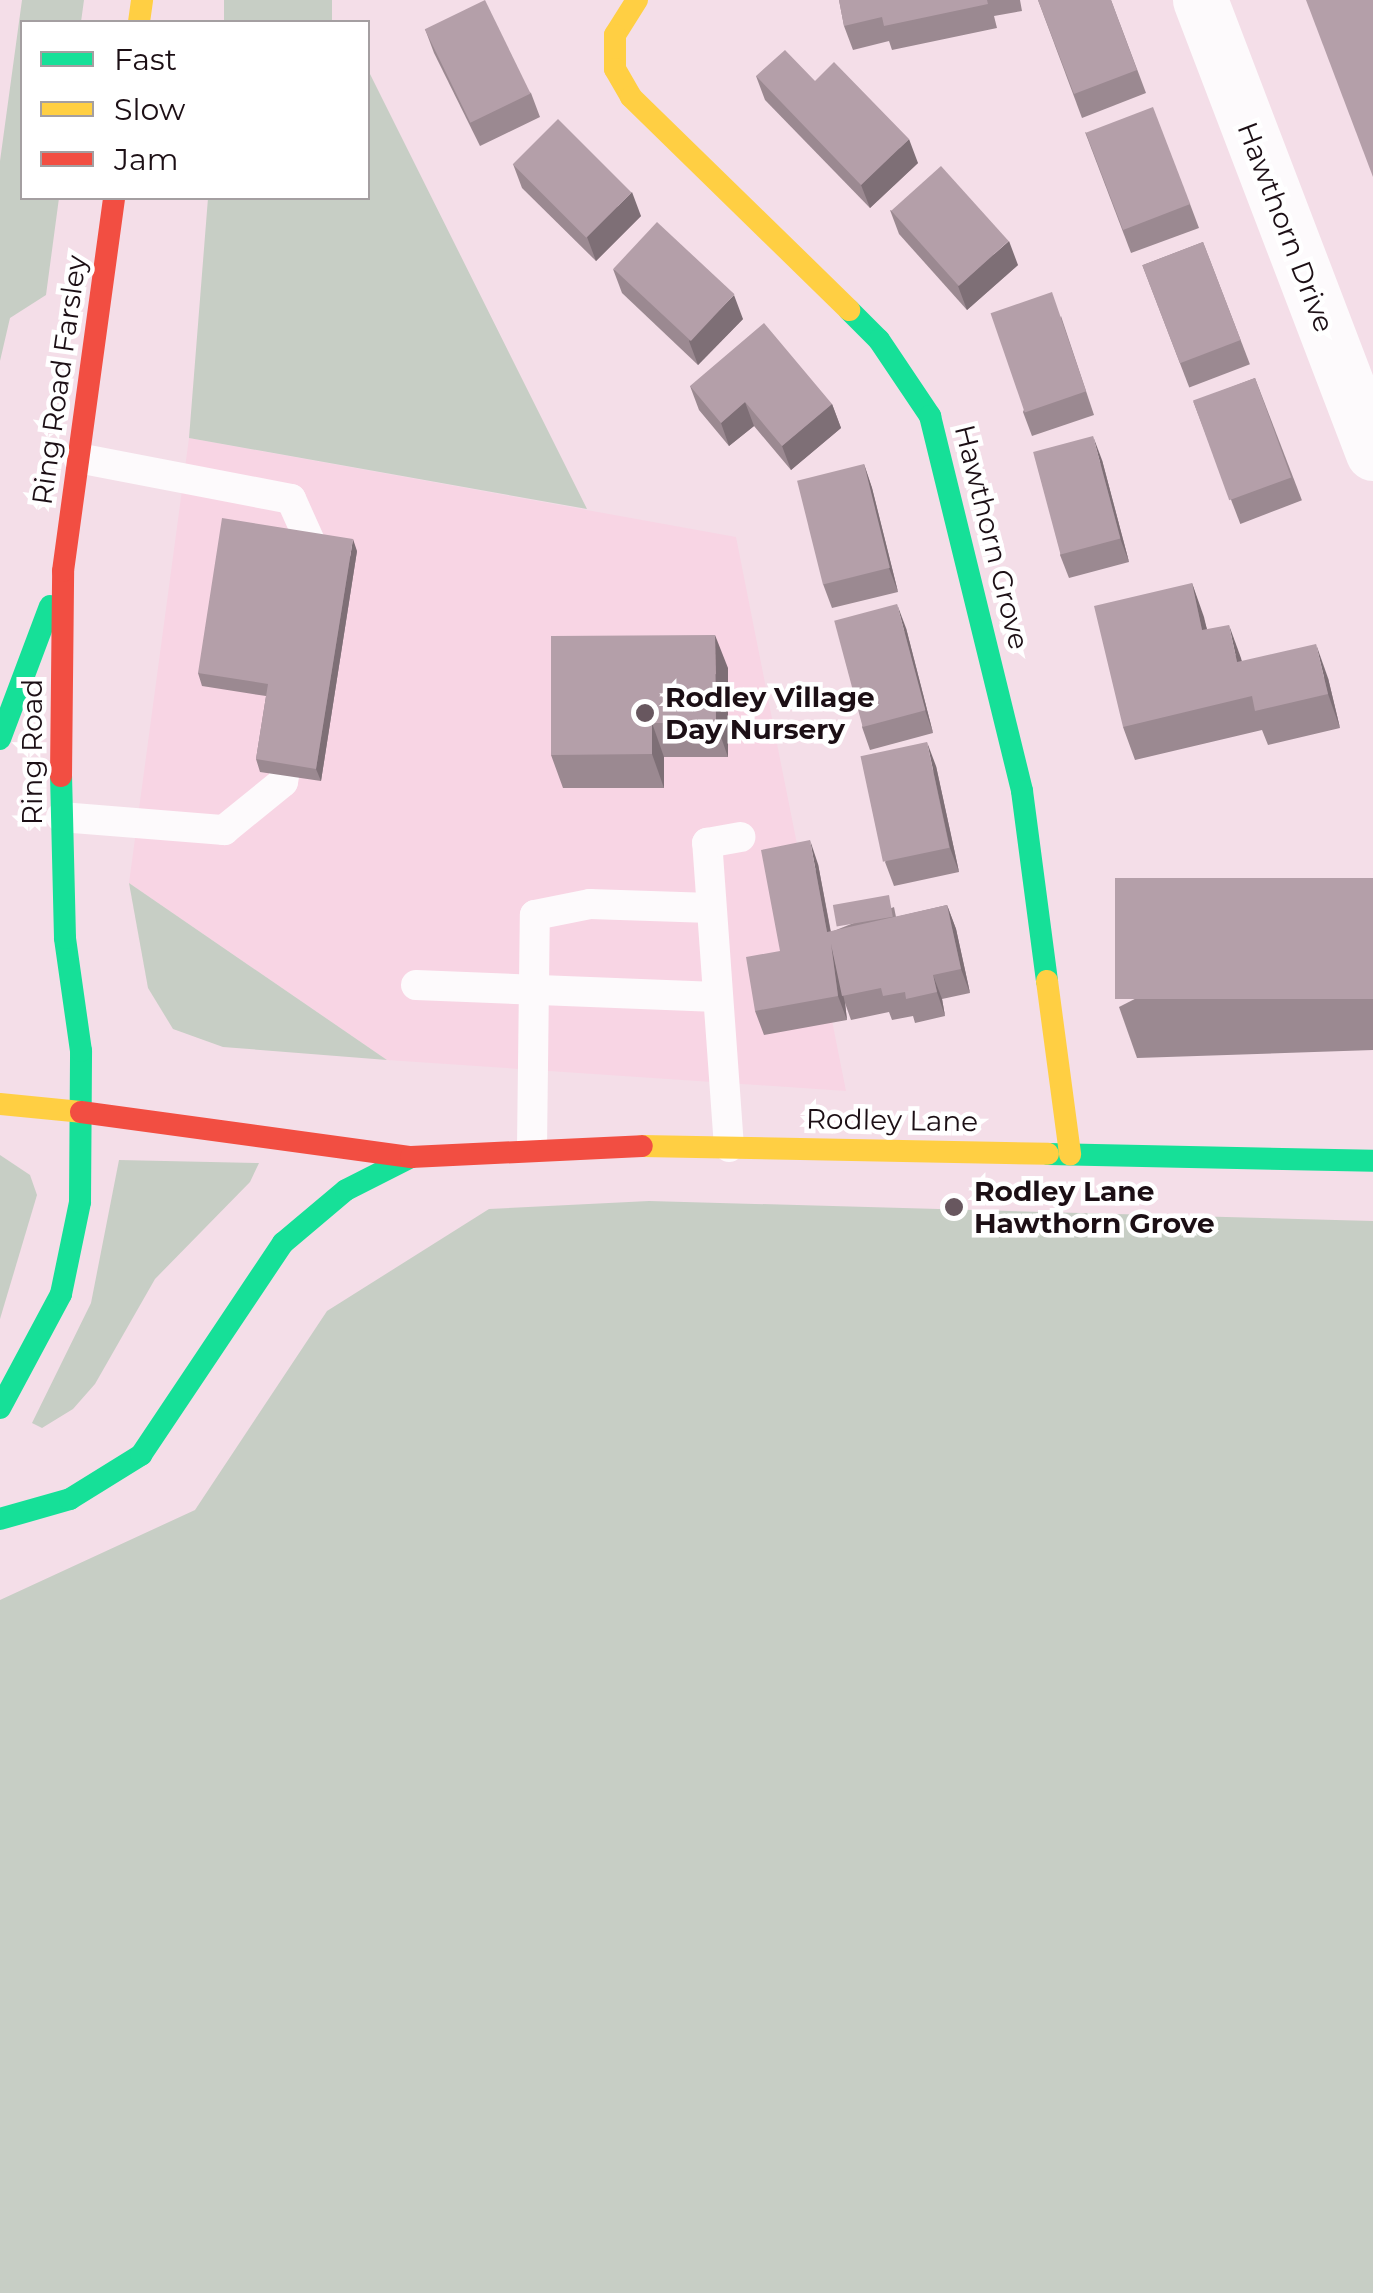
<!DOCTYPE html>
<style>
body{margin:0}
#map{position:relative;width:1373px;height:2293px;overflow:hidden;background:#f4dee8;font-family:Montserrat,sans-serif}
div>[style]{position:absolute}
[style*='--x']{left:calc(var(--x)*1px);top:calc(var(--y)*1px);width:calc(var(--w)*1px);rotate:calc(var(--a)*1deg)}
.built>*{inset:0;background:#f8d5e4}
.green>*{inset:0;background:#c7cec5;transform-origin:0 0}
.lane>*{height:30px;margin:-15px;padding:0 15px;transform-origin:15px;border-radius:15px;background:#fdfafc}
.street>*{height:55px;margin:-27.5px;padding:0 27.5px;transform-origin:27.5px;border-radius:27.5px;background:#fdfafc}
.fast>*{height:22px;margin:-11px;padding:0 11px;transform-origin:11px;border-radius:11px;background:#16e098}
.slow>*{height:22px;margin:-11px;padding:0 11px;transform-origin:11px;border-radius:11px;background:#ffcf43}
.jam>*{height:22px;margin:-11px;padding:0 11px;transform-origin:11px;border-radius:11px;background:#f24e42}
.wall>*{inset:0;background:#9b8991;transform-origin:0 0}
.shaded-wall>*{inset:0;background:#7e6f76}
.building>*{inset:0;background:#b49fa9;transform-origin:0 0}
.dots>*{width:28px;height:28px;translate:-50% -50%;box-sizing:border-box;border:5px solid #fff;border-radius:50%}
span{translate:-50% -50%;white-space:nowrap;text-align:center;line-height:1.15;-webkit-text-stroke:9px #fff;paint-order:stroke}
.street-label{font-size:28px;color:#1c0f15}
.poi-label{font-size:28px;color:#1c0f15;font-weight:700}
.left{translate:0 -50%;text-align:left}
.legend{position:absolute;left:20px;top:20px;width:350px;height:180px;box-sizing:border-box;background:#fff;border:2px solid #a49fa1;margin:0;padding:12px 18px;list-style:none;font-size:30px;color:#1c0f15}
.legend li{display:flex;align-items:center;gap:20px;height:50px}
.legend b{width:50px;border:2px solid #a49fa1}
</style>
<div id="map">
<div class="built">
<div style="clip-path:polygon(189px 438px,736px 537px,846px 1091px,387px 1060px,129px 883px)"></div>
</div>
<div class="green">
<div style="clip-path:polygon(22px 0,84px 0,81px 22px,22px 22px,22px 198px,59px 198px,46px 295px,10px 318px,0 361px,0 161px)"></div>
<div style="left:224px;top:0;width:108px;height:22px"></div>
<div style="clip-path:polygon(368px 70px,587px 509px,189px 438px,208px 198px,368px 198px)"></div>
<div style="clip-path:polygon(129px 883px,387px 1060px,223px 1047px,173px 1029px,148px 988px)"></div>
<div style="clip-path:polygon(0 1155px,30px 1175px,37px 1195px,0 1319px)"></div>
<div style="clip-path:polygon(119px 1160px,259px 1163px,250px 1182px,155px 1279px,95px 1384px,73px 1409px,42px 1428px,32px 1423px,91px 1303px)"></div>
<div style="clip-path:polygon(649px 1201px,1373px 1221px,1373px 2293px,0 2293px,0 1600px,195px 1510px,327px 1311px,489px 1209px)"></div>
</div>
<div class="lane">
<div style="--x:78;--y:458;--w:217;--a:10.9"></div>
<div style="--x:291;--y:499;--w:76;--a:65.8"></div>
<div style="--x:61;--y:817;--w:164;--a:4.6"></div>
<div style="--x:224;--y:830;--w:76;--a:-39.1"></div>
<div style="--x:283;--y:782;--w:47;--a:-80.1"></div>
<div style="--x:416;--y:985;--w:301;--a:2.3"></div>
<div style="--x:532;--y:1147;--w:232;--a:-89.3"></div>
<div style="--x:535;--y:915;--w:56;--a:-11.3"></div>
<div style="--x:590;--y:904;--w:121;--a:1.9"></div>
<div style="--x:729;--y:1147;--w:305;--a:-94.1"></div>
<div style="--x:707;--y:843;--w:34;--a:-10"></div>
</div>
<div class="street">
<div style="--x:1200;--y:0;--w:485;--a:69.1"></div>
</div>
<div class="fast">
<div style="--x:849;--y:310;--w:42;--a:45"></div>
<div style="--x:879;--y:340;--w:92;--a:56.1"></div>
<div style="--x:930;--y:416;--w:386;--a:76.2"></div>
<div style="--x:1022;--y:791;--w:192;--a:82.5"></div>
<div style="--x:0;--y:739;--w:142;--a:-69.4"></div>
<div style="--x:1048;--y:1154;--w:325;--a:1.2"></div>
<div style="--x:0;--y:1408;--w:129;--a:-61.8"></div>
<div style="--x:61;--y:1294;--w:94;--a:-78.3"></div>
<div style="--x:80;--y:1202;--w:151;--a:-89.6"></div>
<div style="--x:81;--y:1051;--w:114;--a:-98.1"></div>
<div style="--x:65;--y:938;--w:162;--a:-91.4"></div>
<div style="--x:0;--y:1519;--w:73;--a:-15.9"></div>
<div style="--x:70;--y:1499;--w:84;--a:-31.8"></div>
<div style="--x:141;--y:1455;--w:255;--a:-56.2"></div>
<div style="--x:283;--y:1243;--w:82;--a:-40.1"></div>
<div style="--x:346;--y:1190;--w:73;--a:-26.9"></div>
</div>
<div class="slow">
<div style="--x:637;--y:0;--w:41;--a:122.2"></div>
<div style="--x:615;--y:35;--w:34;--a:90"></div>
<div style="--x:615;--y:69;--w:32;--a:60"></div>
<div style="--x:631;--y:97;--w:305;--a:44.3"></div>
<div style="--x:139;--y:22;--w:22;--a:-82"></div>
<div style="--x:1047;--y:981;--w:175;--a:82.4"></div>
<div style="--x:0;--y:1104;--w:81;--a:5.6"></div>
<div style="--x:642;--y:1146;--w:406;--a:1.1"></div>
</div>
<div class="jam">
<div style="--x:61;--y:776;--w:205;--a:-89.4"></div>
<div style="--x:63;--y:571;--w:376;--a:-82.2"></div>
<div style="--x:81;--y:1112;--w:333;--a:7.8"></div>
<div style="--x:411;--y:1157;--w:231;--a:-2.7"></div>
</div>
<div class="wall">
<div style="clip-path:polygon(839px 0,1020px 0,1022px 11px,994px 16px,997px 28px,892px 50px,889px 41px,853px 50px,844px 26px)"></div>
<div style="clip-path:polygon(1038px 0,1111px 0,1146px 93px,1082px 118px)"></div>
<div style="clip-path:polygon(425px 29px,531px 93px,540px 117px,480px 146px,434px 53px)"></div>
<div style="clip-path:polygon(756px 76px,815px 81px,918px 163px,870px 208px,765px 100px)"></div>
<div style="clip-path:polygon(1085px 132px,1190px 204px,1199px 228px,1131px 253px)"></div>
<div style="clip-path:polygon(513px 164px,641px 216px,596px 261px,522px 188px)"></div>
<div style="clip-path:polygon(890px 210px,1018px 265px,967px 310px,899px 234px)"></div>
<div style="left:1203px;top:242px;width:131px;height:65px;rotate:69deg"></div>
<div style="clip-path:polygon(613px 269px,743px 319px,698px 365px,622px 293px)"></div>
<div style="clip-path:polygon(1061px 316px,1094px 415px,1032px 436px,1023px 412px)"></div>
<div style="left:1255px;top:378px;width:131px;height:66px;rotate:69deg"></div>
<div style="clip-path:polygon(690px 386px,832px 404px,841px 428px,791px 470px,754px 426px,729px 446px,699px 410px)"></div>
<div style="clip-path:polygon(1102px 460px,1129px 562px,1069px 578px,1060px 555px)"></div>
<div style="clip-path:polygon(864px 464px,872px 488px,898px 592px,832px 608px,823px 584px)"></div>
<div style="clip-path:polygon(357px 551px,321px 781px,260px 772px,256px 759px,266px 696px,202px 686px,198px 673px)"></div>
<div style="clip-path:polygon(1192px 583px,1207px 629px,1242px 661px,1328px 678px,1340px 728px,1268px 745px,1262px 730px,1135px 760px,1123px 727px)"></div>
<div style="clip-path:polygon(906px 628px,933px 733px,870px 750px,862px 727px)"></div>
<div style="clip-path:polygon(728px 668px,728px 757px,664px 757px,664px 788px,563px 788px,551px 755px)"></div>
<div style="clip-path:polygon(936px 766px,959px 872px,894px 886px,885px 862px)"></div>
<div style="clip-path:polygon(818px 864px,831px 932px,894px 907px,896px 917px,947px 905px,956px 929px,970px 993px,942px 999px,945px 1016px,915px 1023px,913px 1016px,892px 1020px,889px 1012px,851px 1020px,845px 1003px,847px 1020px,764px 1035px,755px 1011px)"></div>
<div style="clip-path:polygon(1373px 878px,1373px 1050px,1137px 1058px,1119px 1007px)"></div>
</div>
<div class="shaded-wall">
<div style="clip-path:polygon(909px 139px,918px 163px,870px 208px,861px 185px)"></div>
<div style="clip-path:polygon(632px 192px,641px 216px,596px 261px,587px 237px)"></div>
<div style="clip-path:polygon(1009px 241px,1018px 265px,967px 310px,958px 286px)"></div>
<div style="clip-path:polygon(734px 295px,743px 319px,698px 365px,689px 341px)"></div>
<div style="clip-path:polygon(745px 402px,754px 426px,729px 446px,721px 423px)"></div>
<div style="clip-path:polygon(832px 404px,841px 428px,791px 470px,782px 446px)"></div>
<div style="clip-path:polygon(1093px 436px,1102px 460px,1129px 562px,1120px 538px)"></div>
<div style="clip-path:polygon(864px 464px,872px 488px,898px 592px,889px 568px)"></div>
<div style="clip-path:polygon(353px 539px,357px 551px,321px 781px,316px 769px)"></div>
<div style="clip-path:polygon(1192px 583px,1204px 617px,1215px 664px,1202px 630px)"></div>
<div style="clip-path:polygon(897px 604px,906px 628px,933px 733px,925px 710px)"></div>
<div style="clip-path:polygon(1229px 625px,1241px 658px,1250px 696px,1237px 662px)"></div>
<div style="clip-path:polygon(715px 635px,728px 668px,728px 757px,716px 723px)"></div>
<div style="clip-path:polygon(1316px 644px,1328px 678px,1340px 728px,1328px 694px)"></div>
<div style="clip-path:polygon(652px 723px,664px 757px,664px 788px,652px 754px)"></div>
<div style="clip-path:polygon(927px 742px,936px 766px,959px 872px,950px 848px)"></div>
<div style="clip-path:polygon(810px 840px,818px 864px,835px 956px,827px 932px)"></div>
<div style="clip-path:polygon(947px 905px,956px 929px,970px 993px,961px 969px)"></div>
<div style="clip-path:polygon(831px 944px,845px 1003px,847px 1020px,838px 996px)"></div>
<div style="clip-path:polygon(933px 975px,942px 999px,945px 1016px,937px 992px)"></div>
</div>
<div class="building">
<div style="left:485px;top:0;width:104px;height:67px;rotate:64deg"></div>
<div style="clip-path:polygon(839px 0,987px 0,988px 4px,884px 26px,882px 17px,844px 26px)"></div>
<div style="clip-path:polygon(1038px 0,1111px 0,1137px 70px,1074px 94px)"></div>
<div style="clip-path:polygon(1306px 0,1373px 0,1373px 177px)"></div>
<div style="clip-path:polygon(785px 50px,815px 81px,834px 62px,909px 139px,861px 185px,756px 76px)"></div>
<div style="left:1153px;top:107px;width:104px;height:72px;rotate:69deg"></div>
<div style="left:558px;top:119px;width:104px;height:64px;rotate:45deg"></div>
<div style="left:941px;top:166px;width:101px;height:67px;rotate:48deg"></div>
<div style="left:657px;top:222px;width:106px;height:64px;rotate:43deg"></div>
<div style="left:1203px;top:242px;width:105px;height:65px;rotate:69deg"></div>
<div style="left:1052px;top:292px;width:105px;height:65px;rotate:71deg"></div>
<div style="clip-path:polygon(764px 323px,832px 404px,782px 446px,745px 402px,721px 423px,690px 386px)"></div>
<div style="left:1255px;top:378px;width:106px;height:66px;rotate:70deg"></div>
<div style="left:1093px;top:436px;width:106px;height:62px;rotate:75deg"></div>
<div style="left:864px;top:464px;width:107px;height:69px;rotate:76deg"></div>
<div style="clip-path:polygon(222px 518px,353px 539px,316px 769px,256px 759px,268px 684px,198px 673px)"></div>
<div style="clip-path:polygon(1192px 583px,1202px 630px,1229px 625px,1237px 662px,1316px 644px,1328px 694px,1255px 711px,1252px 696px,1123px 727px,1094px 606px)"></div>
<div style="left:897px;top:604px;width:110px;height:65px;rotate:75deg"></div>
<div style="clip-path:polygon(715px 635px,716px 723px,652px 723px,652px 754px,551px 755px,551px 636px)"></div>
<div style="left:927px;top:742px;width:108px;height:68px;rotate:78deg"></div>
<div style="clip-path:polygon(810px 840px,827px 932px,947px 905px,961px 969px,933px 975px,937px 992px,906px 999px,905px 992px,883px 996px,881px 988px,842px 996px,831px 944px,838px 996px,755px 1011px,746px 957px,780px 951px,761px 850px)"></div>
<div style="left:1373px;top:878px;width:121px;height:258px;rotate:90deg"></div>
<div style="left:889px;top:895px;width:22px;height:57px;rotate:80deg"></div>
</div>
<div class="dots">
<div style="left:645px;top:713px;background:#68575f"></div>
<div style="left:954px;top:1207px;background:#68575f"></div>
</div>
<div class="street-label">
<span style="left:1286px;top:227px;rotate:69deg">Hawthorn Drive</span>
<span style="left:59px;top:380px;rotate:-82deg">Ring Road Farsley</span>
<span style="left:992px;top:537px;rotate:76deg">Hawthorn Grove</span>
<span style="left:32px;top:752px;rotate:-90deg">Ring Road</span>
<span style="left:892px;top:1120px;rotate:1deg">Rodley Lane</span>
</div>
<div class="poi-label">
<span class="left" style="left:665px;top:713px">Rodley Village<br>Day Nursery</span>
<span class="left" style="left:974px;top:1207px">Rodley Lane<br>Hawthorn Grove</span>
</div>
<ul class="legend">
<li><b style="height:12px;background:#16e098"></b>Fast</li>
<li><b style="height:12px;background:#ffcf43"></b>Slow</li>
<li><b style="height:12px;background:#f24e42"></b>Jam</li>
</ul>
</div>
